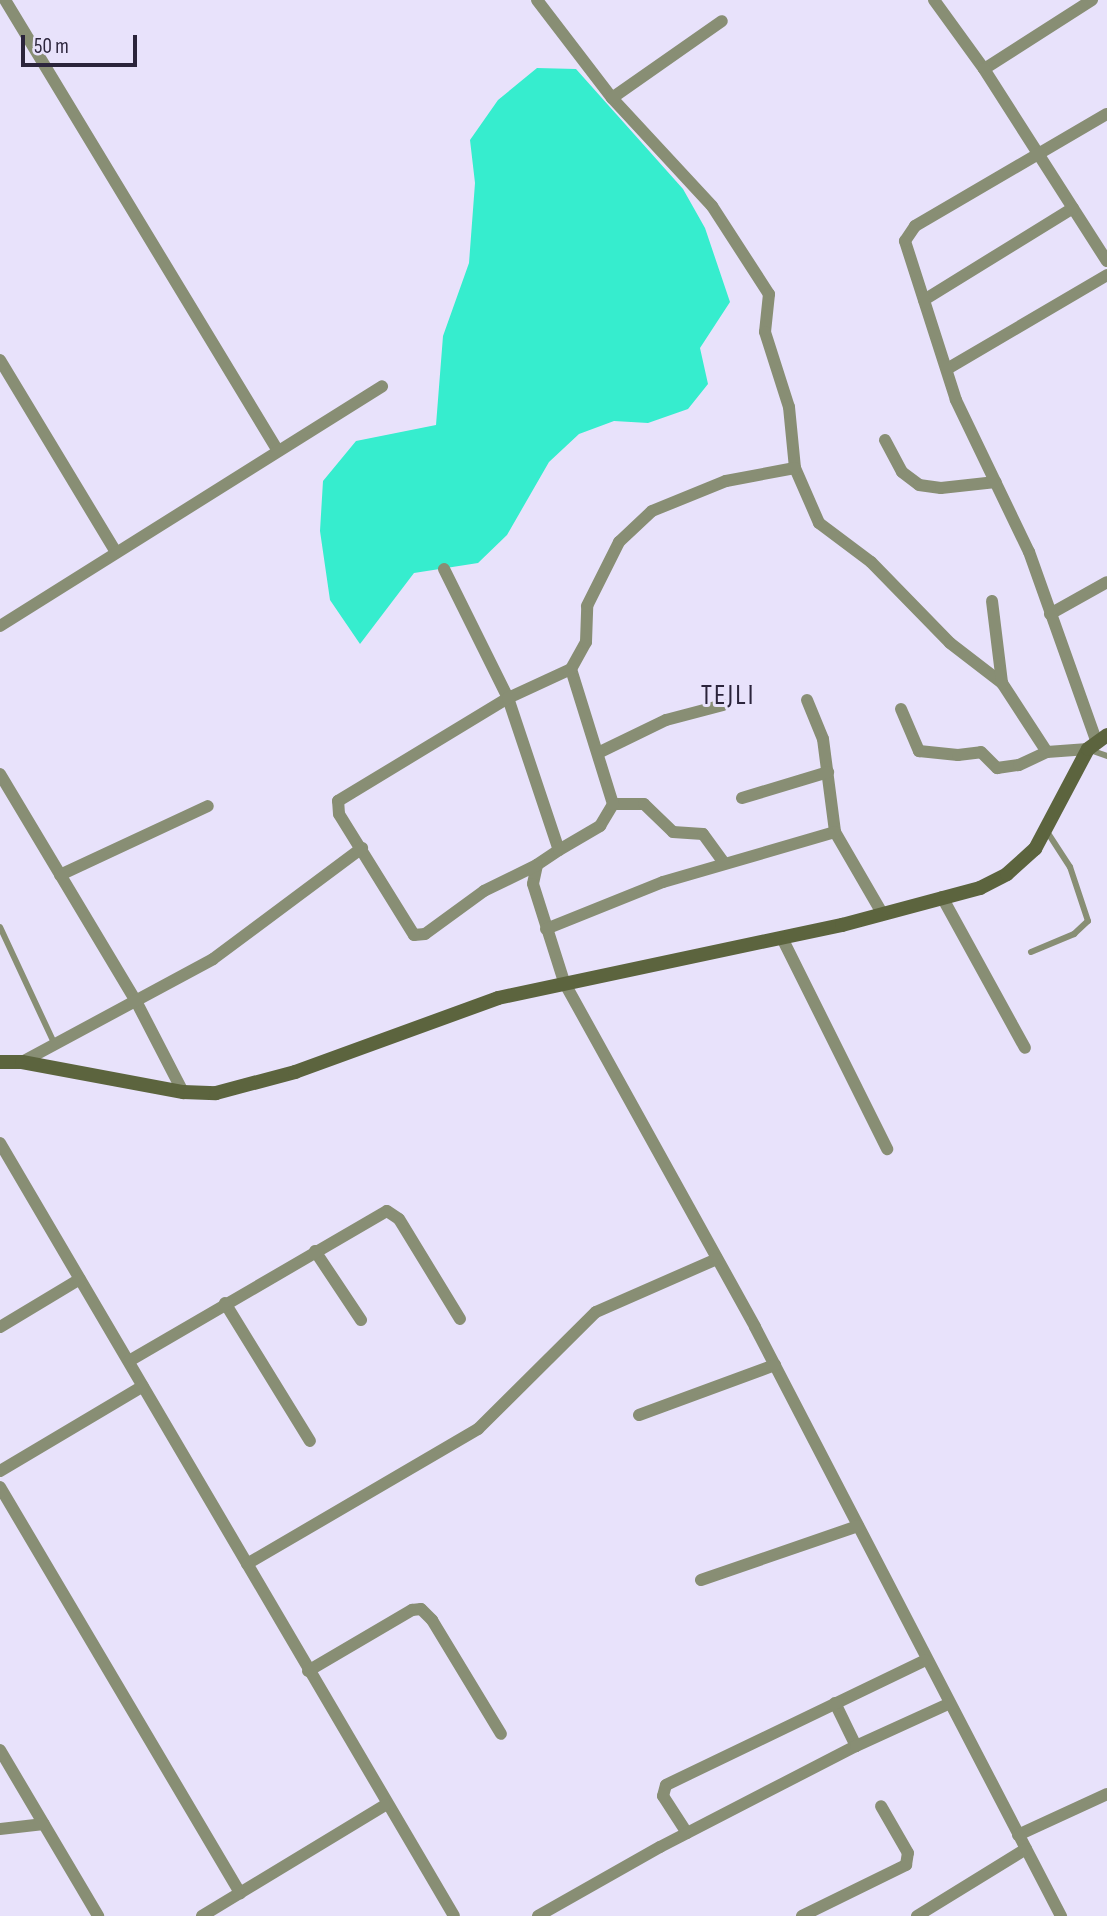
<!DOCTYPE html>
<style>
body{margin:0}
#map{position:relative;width:1107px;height:1916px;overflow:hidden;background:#e8e2fb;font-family:"Sofia Sans Condensed",sans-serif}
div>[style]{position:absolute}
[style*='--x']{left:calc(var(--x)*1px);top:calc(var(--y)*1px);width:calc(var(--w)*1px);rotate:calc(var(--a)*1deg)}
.water>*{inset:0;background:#36edce}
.lane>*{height:6px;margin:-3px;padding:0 3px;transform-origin:3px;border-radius:3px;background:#888e74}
.street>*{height:12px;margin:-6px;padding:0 6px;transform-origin:6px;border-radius:6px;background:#888e74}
.secondary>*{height:14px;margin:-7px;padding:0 7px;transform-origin:7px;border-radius:7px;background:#5c643e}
span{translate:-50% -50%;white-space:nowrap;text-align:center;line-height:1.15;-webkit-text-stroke:6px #e8e2fb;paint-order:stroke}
.quarter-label{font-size:28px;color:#2b243b;letter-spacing:2px}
.scale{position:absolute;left:21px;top:35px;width:116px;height:32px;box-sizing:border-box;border:4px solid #2b243b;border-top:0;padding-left:9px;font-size:21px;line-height:24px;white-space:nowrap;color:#2b243b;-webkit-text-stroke:5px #e8e2fb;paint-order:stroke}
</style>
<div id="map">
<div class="water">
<div style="clip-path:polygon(537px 68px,576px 69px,683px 189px,705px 228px,730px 302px,700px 348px,708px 384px,688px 409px,648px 423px,614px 421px,579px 434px,549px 462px,507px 535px,478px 563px,414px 573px,360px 644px,330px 600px,320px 531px,323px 481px,356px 441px,436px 425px,443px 336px,469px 263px,475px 183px,470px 140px,498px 100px)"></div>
</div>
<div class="lane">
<div style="--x:1090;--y:750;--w:18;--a:19"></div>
<div style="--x:0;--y:927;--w:130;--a:65"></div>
<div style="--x:1031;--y:952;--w:47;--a:-22.7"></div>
<div style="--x:1074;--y:934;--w:19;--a:-43"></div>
<div style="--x:1088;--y:921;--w:57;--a:-108.4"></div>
<div style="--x:1070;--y:867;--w:44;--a:-123"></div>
</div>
<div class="street">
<div style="--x:5;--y:0;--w:527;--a:58.81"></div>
<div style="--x:537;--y:0;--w:123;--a:52.6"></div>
<div style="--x:612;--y:98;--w:147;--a:47.2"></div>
<div style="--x:712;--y:206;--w:105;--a:57.1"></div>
<div style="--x:769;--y:294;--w:38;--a:96"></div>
<div style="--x:765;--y:332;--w:79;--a:72.3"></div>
<div style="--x:789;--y:407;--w:61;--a:84.4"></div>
<div style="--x:795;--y:468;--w:60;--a:66.4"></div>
<div style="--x:819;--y:523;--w:65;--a:36.9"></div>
<div style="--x:871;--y:562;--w:113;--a:45.7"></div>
<div style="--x:950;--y:643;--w:66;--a:37.6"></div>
<div style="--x:1002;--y:683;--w:82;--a:56.9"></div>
<div style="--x:1047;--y:752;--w:41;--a:-4.2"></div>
<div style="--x:934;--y:0;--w:85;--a:54.1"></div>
<div style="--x:1092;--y:0;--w:128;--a:147.4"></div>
<div style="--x:984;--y:69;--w:228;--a:57.4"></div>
<div style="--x:612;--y:98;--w:134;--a:-35"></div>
<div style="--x:924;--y:300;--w:175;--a:-31.7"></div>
<div style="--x:0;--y:360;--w:223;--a:58.9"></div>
<div style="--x:947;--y:369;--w:186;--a:-30.4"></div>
<div style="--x:885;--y:440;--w:36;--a:62"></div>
<div style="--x:902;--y:472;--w:21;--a:37"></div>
<div style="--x:919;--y:485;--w:22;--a:8"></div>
<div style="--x:941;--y:488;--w:55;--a:-6.2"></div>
<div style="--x:444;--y:569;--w:144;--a:63.6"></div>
<div style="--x:508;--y:698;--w:160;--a:71.5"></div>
<div style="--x:559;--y:850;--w:27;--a:146"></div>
<div style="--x:537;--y:865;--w:19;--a:102"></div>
<div style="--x:533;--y:884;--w:103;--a:72.4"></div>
<div style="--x:564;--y:982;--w:394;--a:61"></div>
<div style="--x:755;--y:1327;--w:664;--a:62.55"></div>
<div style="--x:992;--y:601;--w:83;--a:83"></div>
<div style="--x:1050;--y:614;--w:65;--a:-29.3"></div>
<div style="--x:0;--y:626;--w:451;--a:-32.1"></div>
<div style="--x:807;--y:700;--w:42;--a:67.7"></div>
<div style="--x:823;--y:739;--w:94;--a:82.6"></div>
<div style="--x:835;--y:832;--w:94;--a:59.9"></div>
<div style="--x:901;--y:709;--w:46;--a:66.8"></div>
<div style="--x:919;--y:751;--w:39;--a:6"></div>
<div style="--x:958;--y:755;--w:23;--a:-7"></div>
<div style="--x:981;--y:752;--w:23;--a:45"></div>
<div style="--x:997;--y:768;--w:22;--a:-8"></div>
<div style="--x:1019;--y:765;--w:31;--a:-25"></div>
<div style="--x:1096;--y:740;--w:200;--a:-109.6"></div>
<div style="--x:1029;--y:552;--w:169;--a:-115.7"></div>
<div style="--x:956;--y:400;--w:167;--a:-107.8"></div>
<div style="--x:905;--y:241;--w:18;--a:-56"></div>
<div style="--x:915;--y:226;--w:222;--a:-30.3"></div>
<div style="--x:600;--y:752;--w:73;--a:-25.9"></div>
<div style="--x:666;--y:720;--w:59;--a:-14.7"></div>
<div style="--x:0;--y:774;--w:267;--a:59.1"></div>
<div style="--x:137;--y:1003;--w:100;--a:62.7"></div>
<div style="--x:742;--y:798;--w:90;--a:-16.8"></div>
<div style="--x:613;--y:804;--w:31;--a:0"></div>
<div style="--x:644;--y:804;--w:40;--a:44"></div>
<div style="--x:673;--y:832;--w:30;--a:4"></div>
<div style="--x:703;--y:834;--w:34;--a:54"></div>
<div style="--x:559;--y:850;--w:48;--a:-30.3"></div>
<div style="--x:600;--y:826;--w:26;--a:-59"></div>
<div style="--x:613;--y:804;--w:141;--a:-107.3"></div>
<div style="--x:571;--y:669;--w:31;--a:-61"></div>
<div style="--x:586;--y:642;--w:36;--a:-88"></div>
<div style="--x:587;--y:606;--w:72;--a:-63.4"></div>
<div style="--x:619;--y:542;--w:45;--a:-43.2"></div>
<div style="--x:652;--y:511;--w:80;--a:-22.1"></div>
<div style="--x:726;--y:481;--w:70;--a:-10.7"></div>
<div style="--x:537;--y:865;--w:59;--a:153.9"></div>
<div style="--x:484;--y:891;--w:73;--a:143.9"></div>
<div style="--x:425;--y:934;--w:11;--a:175"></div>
<div style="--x:414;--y:935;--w:142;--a:-121.8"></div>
<div style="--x:339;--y:814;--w:13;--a:-94"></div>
<div style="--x:338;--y:801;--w:199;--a:-31.2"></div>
<div style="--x:508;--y:698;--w:69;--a:-24.7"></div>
<div style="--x:60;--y:875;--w:163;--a:-25"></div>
<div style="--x:942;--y:897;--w:172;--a:61.2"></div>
<div style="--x:546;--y:929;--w:126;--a:-21.9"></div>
<div style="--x:663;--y:882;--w:179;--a:-16.2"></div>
<div style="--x:782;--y:938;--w:236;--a:63.5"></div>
<div style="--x:22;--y:1062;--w:217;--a:-28.3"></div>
<div style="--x:213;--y:959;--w:186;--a:-36.7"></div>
<div style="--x:0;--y:1143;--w:896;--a:59.57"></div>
<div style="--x:315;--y:1251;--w:83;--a:56.3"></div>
<div style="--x:225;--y:1303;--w:162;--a:58.4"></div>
<div style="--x:0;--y:1327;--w:93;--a:-31"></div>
<div style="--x:129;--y:1361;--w:298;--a:-30.2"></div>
<div style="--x:387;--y:1211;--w:14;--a:34"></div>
<div style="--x:399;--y:1219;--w:117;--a:58.6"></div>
<div style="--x:639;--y:1415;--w:145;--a:-20.2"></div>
<div style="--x:0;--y:1471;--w:166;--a:-30.7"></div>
<div style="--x:0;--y:1487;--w:472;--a:59.4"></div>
<div style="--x:247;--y:1564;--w:268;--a:-30.3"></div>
<div style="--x:478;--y:1429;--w:166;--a:-44.8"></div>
<div style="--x:596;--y:1312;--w:132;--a:-23.7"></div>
<div style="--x:701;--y:1580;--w:166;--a:-19"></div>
<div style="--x:308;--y:1671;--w:121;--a:-30.4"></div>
<div style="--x:412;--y:1610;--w:9;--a:-6"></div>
<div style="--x:421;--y:1609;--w:16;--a:45"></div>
<div style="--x:432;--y:1620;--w:133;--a:58.8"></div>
<div style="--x:835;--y:1703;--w:48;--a:64"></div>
<div style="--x:0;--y:1750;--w:193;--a:59.4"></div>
<div style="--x:0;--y:1829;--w:44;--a:-6.5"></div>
<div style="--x:687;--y:1833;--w:44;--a:-123"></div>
<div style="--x:663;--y:1796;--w:11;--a:-75"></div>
<div style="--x:666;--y:1785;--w:288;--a:-25.7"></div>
<div style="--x:1018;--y:1835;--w:98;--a:-24.7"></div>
<div style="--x:202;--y:1916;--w:214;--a:-31.2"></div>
<div style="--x:538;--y:1916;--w:140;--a:-29.5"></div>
<div style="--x:660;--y:1847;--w:220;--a:-27.3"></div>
<div style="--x:856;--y:1746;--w:101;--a:-24.5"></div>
<div style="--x:802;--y:1916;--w:116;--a:-26.1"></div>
<div style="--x:906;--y:1865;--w:12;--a:-81"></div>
<div style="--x:908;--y:1853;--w:54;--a:-119.9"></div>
<div style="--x:917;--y:1916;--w:128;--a:-31.6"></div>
</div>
<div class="secondary">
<div style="--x:0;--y:1062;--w:22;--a:0"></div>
<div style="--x:22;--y:1062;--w:164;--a:10.6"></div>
<div style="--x:183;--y:1092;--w:33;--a:2"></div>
<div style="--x:216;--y:1093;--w:82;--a:-14.9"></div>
<div style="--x:295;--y:1072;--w:216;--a:-20"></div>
<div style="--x:498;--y:998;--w:352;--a:-12"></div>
<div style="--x:842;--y:925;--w:143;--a:-15"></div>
<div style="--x:980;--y:888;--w:30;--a:-27"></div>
<div style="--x:1007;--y:874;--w:38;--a:-42"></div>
<div style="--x:1035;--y:849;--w:113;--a:-62.1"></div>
<div style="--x:1088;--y:749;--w:24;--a:-36"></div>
</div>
<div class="quarter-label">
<span style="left:728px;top:696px">TEJLI</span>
</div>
<div class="scale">50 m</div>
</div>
